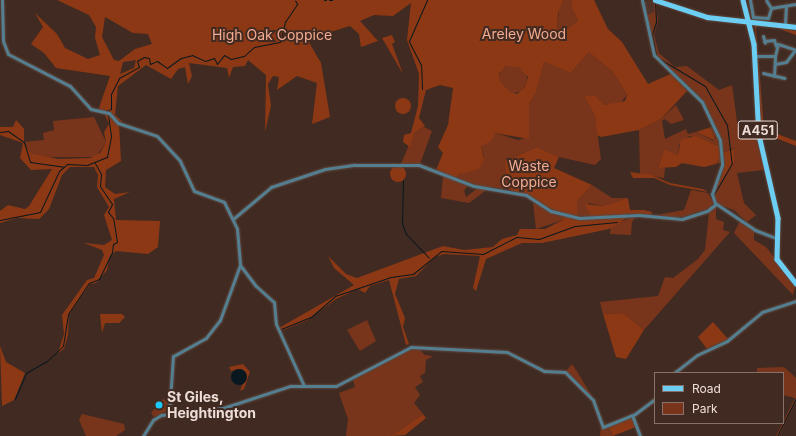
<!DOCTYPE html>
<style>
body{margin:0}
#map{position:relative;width:796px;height:436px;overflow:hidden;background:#412a21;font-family:Inter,sans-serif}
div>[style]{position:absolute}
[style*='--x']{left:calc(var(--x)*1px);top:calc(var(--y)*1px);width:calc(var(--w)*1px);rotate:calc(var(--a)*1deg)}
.built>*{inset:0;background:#4f3228}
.round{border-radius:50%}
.green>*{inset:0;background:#79351b}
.forest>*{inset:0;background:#8d3814}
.water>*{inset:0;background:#09181f}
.stream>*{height:1px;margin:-0.5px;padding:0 0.5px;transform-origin:0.5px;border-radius:0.5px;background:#09181f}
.roads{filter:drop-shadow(0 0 1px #5d473e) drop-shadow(0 0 1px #5d473e)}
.minor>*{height:3px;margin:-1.5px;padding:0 1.5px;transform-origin:1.5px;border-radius:1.5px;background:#537f91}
.major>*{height:4.5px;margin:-2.25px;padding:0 2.25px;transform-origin:2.25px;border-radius:2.25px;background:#6ccef3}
.dots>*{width:11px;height:11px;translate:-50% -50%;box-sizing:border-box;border:2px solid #412a21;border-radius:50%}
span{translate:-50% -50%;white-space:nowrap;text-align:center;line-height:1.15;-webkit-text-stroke:4px #412a21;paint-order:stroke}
.shield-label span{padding:1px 3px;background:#412a21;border:1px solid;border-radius:3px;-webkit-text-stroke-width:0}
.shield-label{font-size:13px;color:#edddd8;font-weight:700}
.park-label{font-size:14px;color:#f3ab91}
.poi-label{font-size:14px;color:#edddd8;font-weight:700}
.left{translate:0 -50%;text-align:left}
.legend{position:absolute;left:654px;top:372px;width:130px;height:52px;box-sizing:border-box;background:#412a21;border:1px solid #86726a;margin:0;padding:5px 7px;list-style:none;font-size:12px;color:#edddd8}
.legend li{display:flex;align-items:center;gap:8px;height:20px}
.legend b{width:20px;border:1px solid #86726a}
</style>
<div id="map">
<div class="built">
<div class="round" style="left:642px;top:0;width:14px;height:14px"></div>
</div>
<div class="green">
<div style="clip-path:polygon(572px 0,571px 7px,578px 20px,561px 34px,557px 31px,559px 9px,563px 0)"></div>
<div style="clip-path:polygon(654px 0,660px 4px,656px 3px,658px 21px,654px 35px,659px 53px,675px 67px,687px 66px,719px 90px,732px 85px,739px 136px,745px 138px,758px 136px,765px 170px,737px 173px,744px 203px,756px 215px,747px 222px,734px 210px,717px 204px,712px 196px,734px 164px,733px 148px,723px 152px,706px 107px,655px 55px,645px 16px,654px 12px)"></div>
<div style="clip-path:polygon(589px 52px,613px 72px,627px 95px,620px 103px,604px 105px,596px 96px,584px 96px,595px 116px,601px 159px,595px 165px,559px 157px,537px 147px,506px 160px,508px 189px,475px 186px,456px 179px,459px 174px,479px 168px,484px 156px,481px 146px,495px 133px,518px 140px,528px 137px,529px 104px,536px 93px,544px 62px,571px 73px)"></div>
<div class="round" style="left:499px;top:65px;width:28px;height:28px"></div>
<div style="clip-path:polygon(676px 105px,684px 120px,671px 124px,665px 119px,662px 121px,665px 139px,686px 129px,688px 134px,696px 132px,714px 141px,716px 139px,708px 128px,712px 127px,719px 140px,722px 162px,716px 164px,720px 154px,716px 145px,690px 136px,679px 145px,678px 155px,664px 151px,658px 167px,665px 168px,664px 178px,640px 174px,639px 130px,661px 119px)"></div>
<div style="clip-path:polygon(94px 117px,106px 142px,96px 157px,49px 157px,31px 153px,24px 142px,44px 140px,43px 133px,54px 130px,53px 121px)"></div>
<div style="clip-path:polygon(424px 127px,432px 131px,420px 164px,401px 164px,414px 133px)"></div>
<div style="clip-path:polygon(443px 176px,468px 185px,464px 191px,466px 197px,478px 188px,488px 189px,469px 203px,441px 198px)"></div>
<div style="clip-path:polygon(592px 185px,612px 198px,628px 198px,603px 206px,588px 203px,592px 218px,577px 216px,577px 201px)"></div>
<div style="clip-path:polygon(691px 190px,708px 193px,714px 203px,710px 208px,677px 219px,651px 216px,684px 210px)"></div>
<div style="clip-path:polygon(533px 203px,562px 215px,563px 220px,536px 229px)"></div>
<div style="clip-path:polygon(716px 205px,716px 219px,724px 222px,723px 230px,730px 232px,644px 330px,623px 313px,603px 314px,600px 302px,658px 296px,665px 277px,673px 278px,698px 259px,705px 250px,709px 213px,685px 220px)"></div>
<div style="clip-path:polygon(636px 216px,632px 222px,631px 235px,610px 234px,611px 225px)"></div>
<div style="clip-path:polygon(741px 219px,754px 231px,754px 240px,766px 247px,796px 284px,793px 295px,734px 233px)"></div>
<div style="clip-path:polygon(367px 320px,376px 341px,360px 351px,347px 330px)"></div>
<div style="clip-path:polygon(418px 348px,425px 355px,433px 356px,426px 360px,425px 373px,420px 376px,423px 382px,415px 387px,420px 395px,414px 403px,423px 414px,391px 436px,346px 436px,348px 419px,339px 393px,355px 387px,353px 380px,407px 349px)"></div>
<div style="clip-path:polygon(572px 364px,578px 373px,593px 398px,566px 371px)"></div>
<div style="clip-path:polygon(784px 367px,796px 378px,796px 401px,779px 436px,776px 436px,795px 398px,783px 395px,783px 373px,757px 373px,757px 368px)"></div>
<div style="clip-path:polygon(163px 399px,171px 404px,170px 410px,154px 417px,151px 413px)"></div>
<div style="clip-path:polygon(82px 414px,124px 424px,125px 430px,116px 436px,86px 436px,79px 420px)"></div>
<div style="clip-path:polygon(630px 416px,608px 428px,613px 436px,600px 436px,601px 427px)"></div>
</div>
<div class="forest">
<div style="clip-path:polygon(evenodd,57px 0,563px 0,558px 13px,557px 31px,561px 34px,578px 20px,571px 7px,572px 0,594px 0,608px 29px,622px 42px,648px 84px,673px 73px,687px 91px,661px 119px,639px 130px,601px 137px,597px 135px,595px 116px,584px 96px,596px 96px,604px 105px,625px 101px,627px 95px,613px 72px,589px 52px,571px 73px,544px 62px,536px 93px,529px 104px,529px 139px,495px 133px,491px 141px,481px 146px,484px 159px,479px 169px,459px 174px,456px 179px,436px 170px,443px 153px,438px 147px,448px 125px,453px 88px,440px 85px,426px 90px,419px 118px,425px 126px,414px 133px,410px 147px,403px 142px,404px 135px,411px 133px,418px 106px,419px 74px,407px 40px,411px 3px,393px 16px,374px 15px,360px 21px,378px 41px,361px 47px,359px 34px,350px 26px,307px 39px,321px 63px,330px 117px,312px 124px,317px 83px,297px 76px,277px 90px,279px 77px,273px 76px,268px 84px,271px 106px,265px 132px,266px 75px,248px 60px,245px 66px,233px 67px,229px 78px,227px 68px,189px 63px,192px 76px,188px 84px,185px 67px,178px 69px,171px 79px,146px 65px,118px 86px,115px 115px,123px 122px,117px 121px,109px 112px,98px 111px,110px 76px,56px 68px,44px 53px,31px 44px,43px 27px,35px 13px,57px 34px,65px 48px,88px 59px,100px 55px,95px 38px,96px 27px,89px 15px,57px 0,105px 17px,133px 33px,148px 34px,152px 44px,135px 49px,119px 61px,114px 60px,102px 37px,105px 17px,57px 0,136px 60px,134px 68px,120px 74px,123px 62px,136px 60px,57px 0,506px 66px,519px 67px,528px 77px,525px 87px,517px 94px,510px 92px,500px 82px,499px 74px,506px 66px)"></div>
<div style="clip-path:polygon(755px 24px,796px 31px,796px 35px,777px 28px,757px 26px,756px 29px,764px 129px,796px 141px,796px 146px,760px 132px)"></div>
<div style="clip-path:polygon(392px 35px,395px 42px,392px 44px,403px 74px,382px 38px)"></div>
<div class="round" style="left:395px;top:98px;width:16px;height:16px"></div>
<div style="clip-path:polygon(104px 113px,110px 114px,119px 124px,121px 161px,106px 170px,105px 187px,115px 194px,130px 192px,114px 199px,116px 220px,160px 221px,158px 247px,148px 254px,116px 251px,110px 256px,107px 270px,96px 283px,90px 284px,69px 315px,68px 335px,64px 349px,58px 353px,64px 334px,62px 315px,87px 280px,94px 278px,104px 255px,102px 250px,84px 243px,104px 245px,112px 240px,104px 215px,109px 207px,97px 187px,98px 175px,94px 167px,70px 167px,62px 175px,49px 209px,39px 219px,17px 218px,0 223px,0 211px,8px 205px,25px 209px,29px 206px,52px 169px,31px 170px,20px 158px,23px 143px,0 135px,0 127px,13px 127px,16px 120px,24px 129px,24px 143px,31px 153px,58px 159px,90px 158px,100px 153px,106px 142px,104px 132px,109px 124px)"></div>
<div style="clip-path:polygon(708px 128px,711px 130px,716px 141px,696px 132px)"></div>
<div style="clip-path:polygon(695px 136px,718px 146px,720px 156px,716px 164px,704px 167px,682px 163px,676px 167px,658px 168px,664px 150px,678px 155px,681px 140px)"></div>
<div style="clip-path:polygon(537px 147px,559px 157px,554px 168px,592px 185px,577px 201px,577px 216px,558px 212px,508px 189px,505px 161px)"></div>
<div style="clip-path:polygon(734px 149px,734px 164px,712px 196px,722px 174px,723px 152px)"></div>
<div class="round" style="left:390px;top:166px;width:16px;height:16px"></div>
<div style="clip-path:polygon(630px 172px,651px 175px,670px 183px,703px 189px,708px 192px,670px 185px,654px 178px,633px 178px)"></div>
<div style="clip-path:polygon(628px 198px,630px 210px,644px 210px,652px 212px,651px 216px,628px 217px,609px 229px,542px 243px,522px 243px,486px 259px,476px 291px,473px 288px,480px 256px,444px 254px,435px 257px,416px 276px,399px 279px,395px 294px,405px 318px,403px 327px,409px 344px,406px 345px,389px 280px,370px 286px,365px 293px,358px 289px,336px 299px,308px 320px,281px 331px,279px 328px,354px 285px,334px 268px,328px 256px,346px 274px,357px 278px,443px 246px,464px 250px,493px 247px,502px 239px,517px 235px,520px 229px,545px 229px,563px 220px,562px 215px,576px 219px,601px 218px,592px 218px,585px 204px,603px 206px)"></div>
<div style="clip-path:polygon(623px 313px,644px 330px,626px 359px,616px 357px,603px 314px)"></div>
<div style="clip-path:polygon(100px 314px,122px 314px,125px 317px,119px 323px,105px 323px,102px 333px)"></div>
<div style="clip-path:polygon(713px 322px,728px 339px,707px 349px,698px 337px)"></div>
<div style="clip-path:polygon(0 346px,6px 362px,25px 373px,14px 400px,2px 406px)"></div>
<div style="clip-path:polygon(243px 364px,250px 372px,244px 389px,240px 391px,245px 377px,242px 369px,231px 371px,229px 367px)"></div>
<div style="clip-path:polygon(423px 414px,426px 418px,405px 435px,391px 436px)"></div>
<div style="clip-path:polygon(632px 418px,638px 426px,613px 436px,608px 427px)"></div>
</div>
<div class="water">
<div class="round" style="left:231px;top:369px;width:16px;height:16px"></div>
</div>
<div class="stream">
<div style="--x:324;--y:0;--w:2;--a:0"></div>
<div style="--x:329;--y:0;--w:3;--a:0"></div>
<div style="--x:655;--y:2;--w:20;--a:87"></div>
<div style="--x:656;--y:22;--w:13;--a:108"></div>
<div style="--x:652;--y:34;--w:21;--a:79"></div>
<div style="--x:660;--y:59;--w:52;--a:31"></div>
<div style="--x:705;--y:86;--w:45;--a:60.6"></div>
<div style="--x:727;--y:125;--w:38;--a:83"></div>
<div style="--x:732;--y:163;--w:36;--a:120"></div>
<div style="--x:422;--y:89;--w:24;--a:-92"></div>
<div style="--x:421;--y:65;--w:27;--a:-117"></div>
<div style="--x:409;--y:41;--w:45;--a:-66.3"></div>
<div style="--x:106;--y:111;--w:5;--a:-22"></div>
<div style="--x:111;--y:109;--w:15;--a:-90"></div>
<div style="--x:111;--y:94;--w:18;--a:-63"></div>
<div style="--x:119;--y:78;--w:23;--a:-29"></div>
<div style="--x:139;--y:67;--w:6;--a:-108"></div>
<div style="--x:137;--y:61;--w:8;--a:-30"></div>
<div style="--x:144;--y:57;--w:5;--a:11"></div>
<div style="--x:149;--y:58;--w:6;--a:81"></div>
<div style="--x:150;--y:64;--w:8;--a:-23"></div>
<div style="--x:157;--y:61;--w:12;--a:35"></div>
<div style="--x:167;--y:68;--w:17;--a:-36"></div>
<div style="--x:181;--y:58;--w:11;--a:-15"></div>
<div style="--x:192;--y:55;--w:14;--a:25"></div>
<div style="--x:205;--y:61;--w:9;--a:-18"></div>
<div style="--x:214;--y:58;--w:7;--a:63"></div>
<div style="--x:217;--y:64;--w:11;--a:-52"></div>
<div style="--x:224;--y:55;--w:8;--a:30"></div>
<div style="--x:231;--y:59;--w:13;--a:-13"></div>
<div style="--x:244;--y:56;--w:13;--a:-42"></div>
<div style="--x:254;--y:47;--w:26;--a:-11"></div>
<div style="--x:280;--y:42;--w:21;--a:-76"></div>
<div style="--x:285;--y:22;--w:22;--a:-56"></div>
<div style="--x:297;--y:4;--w:4;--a:-117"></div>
<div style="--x:0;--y:132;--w:8;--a:-7"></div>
<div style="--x:8;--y:131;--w:19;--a:35"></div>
<div style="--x:24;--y:142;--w:21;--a:73"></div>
<div style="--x:30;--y:162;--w:34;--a:8"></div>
<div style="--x:403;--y:180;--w:43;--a:91.3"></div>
<div style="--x:402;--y:223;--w:12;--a:70"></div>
<div style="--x:406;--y:234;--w:33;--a:46"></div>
<div style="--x:627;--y:214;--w:16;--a:0"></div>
<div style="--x:694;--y:214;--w:6;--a:-18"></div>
<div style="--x:675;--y:217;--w:7;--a:0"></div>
<div style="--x:0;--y:220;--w:41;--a:-11.3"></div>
<div style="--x:40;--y:212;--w:45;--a:-65.1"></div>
<div style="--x:59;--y:171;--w:11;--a:-41"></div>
<div style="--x:67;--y:164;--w:20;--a:3"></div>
<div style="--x:87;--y:165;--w:22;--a:-22"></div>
<div style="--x:107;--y:157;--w:21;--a:-79"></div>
<div style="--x:111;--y:136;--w:22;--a:-98"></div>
<div style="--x:281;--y:329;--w:32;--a:-22"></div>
<div style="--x:311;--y:317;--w:32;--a:-41"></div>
<div style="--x:335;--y:296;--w:59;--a:-18.7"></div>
<div style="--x:391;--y:277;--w:22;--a:-8"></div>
<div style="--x:413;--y:274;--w:36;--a:-39"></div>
<div style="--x:441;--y:251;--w:42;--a:4.1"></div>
<div style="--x:483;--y:254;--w:38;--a:-27"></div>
<div style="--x:517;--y:237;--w:22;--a:5"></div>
<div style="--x:539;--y:239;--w:38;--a:-20"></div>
<div style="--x:575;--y:226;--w:42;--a:-5.4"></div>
<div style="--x:15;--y:399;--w:28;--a:-67"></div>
<div style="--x:26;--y:373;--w:24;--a:-30"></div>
<div style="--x:47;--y:361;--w:22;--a:-43"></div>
<div style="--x:63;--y:346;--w:32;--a:-81"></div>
<div style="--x:68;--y:314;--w:37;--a:-56"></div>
<div style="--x:89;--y:283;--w:11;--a:-22"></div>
<div style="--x:99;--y:279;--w:30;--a:-64"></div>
<div style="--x:112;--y:252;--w:8;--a:-83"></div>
<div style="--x:113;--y:244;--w:4;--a:-27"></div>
<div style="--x:117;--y:242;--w:24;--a:-99"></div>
<div style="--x:113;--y:218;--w:8;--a:-130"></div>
<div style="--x:108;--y:212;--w:9;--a:-63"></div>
<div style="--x:112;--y:204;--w:22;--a:-124"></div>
<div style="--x:100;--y:186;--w:12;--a:-85"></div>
<div style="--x:101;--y:174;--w:13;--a:-119"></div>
<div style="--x:777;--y:436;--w:42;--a:-63.4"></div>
</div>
<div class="roads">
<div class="minor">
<div style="--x:2;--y:0;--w:41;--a:88.6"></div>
<div style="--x:3;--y:41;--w:14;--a:69"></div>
<div style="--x:8;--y:54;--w:70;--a:27.3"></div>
<div style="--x:70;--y:86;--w:31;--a:48"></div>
<div style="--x:91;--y:109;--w:18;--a:13"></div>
<div style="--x:109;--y:113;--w:13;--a:48"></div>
<div style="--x:118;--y:123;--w:41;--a:18.4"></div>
<div style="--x:157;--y:136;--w:34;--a:47"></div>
<div style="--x:180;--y:161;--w:33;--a:65"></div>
<div style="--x:194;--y:191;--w:32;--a:20"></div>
<div style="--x:224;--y:202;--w:30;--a:64"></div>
<div style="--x:237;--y:229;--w:36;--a:85"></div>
<div style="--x:240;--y:265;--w:59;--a:110"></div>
<div style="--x:220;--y:320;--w:23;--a:128"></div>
<div style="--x:206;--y:338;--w:38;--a:151"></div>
<div style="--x:173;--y:356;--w:58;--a:93.9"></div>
<div style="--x:642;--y:0;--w:56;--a:77.7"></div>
<div style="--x:654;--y:55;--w:67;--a:44.4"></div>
<div style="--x:702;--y:102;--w:42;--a:64.7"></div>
<div style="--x:720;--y:140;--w:25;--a:85"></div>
<div style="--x:722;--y:165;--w:31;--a:109"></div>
<div style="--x:712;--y:194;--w:9;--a:72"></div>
<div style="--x:715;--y:203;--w:48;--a:34"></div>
<div style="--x:755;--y:230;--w:22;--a:21"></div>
<div style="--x:750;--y:0;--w:17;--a:80"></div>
<div style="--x:753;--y:17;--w:15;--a:4"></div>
<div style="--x:768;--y:18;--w:10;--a:-73"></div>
<div style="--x:771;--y:8;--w:9;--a:-122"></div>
<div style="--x:771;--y:8;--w:25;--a:-9"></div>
<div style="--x:785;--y:24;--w:17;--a:-87"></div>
<div style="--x:763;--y:36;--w:7;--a:74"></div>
<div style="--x:764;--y:41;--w:10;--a:-6"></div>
<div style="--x:774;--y:40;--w:6;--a:72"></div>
<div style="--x:755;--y:56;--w:20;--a:0"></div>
<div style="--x:775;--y:56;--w:12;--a:-76"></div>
<div style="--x:778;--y:44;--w:19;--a:18"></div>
<div style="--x:775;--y:64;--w:11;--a:-10"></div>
<div style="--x:786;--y:62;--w:15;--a:-53"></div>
<div style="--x:763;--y:73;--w:22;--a:13"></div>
<div style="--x:774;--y:76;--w:20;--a:-87"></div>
<div style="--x:233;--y:219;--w:50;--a:-40.1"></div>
<div style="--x:271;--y:187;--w:57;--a:-18.4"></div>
<div style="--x:325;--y:169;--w:30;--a:-8"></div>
<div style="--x:355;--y:165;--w:64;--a:0"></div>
<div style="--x:419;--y:165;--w:59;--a:20.9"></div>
<div style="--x:474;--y:186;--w:53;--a:9.8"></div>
<div style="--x:526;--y:195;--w:30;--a:33"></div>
<div style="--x:551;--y:211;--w:29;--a:14"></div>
<div style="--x:579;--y:218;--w:60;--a:-2.9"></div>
<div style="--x:639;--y:215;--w:43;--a:5.3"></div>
<div style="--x:682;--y:219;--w:26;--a:-18"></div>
<div style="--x:707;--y:211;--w:11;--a:-38"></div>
<div style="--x:240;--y:265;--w:26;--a:53"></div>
<div style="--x:256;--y:286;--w:24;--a:42"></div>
<div style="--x:274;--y:302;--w:22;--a:85"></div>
<div style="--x:276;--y:324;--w:68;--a:65.7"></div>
<div style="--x:674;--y:373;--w:29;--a:-38"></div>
<div style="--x:697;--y:355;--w:33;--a:-25"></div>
<div style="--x:727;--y:341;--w:45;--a:-39.6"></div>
<div style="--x:762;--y:312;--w:36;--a:-18"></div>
<div style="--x:632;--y:415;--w:22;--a:69"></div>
<div style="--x:143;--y:436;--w:19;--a:-58"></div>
<div style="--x:153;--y:420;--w:9;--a:-32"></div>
<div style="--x:161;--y:415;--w:62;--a:-6.4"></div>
<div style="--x:223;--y:408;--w:71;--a:-18.2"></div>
<div style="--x:290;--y:386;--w:46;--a:0"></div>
<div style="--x:336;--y:386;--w:85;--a:-27.5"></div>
<div style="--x:411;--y:347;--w:96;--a:3"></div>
<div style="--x:507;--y:352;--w:42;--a:27.2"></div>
<div style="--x:544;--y:371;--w:21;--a:3"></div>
<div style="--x:565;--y:372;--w:40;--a:45"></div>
<div style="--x:593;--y:400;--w:29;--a:70"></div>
<div style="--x:603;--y:427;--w:35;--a:-22"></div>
<div style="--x:635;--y:414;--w:25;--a:-37"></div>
</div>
<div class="major">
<div style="--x:655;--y:0;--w:55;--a:18.1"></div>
<div style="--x:707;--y:17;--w:90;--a:6.4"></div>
<div style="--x:743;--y:0;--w:45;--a:76"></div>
<div style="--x:754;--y:44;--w:91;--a:86.9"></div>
<div style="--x:759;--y:135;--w:85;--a:77.1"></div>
<div style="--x:778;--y:218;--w:41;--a:91.4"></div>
<div style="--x:777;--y:259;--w:31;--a:52"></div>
</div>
</div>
<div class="dots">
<div style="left:159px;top:405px;background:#1dc9fc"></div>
</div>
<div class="shield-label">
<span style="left:758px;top:130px">A451</span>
</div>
<div class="park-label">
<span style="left:524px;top:34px">Areley Wood</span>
<span style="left:272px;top:35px">High Oak Coppice</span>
<span style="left:529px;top:174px">Waste<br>Coppice</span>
</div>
<div class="poi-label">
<span class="left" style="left:167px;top:405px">St Giles,<br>Heightington</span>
</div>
<ul class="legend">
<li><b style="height:5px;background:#6ccef3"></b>Road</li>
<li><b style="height:11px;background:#79351b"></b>Park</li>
</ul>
</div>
